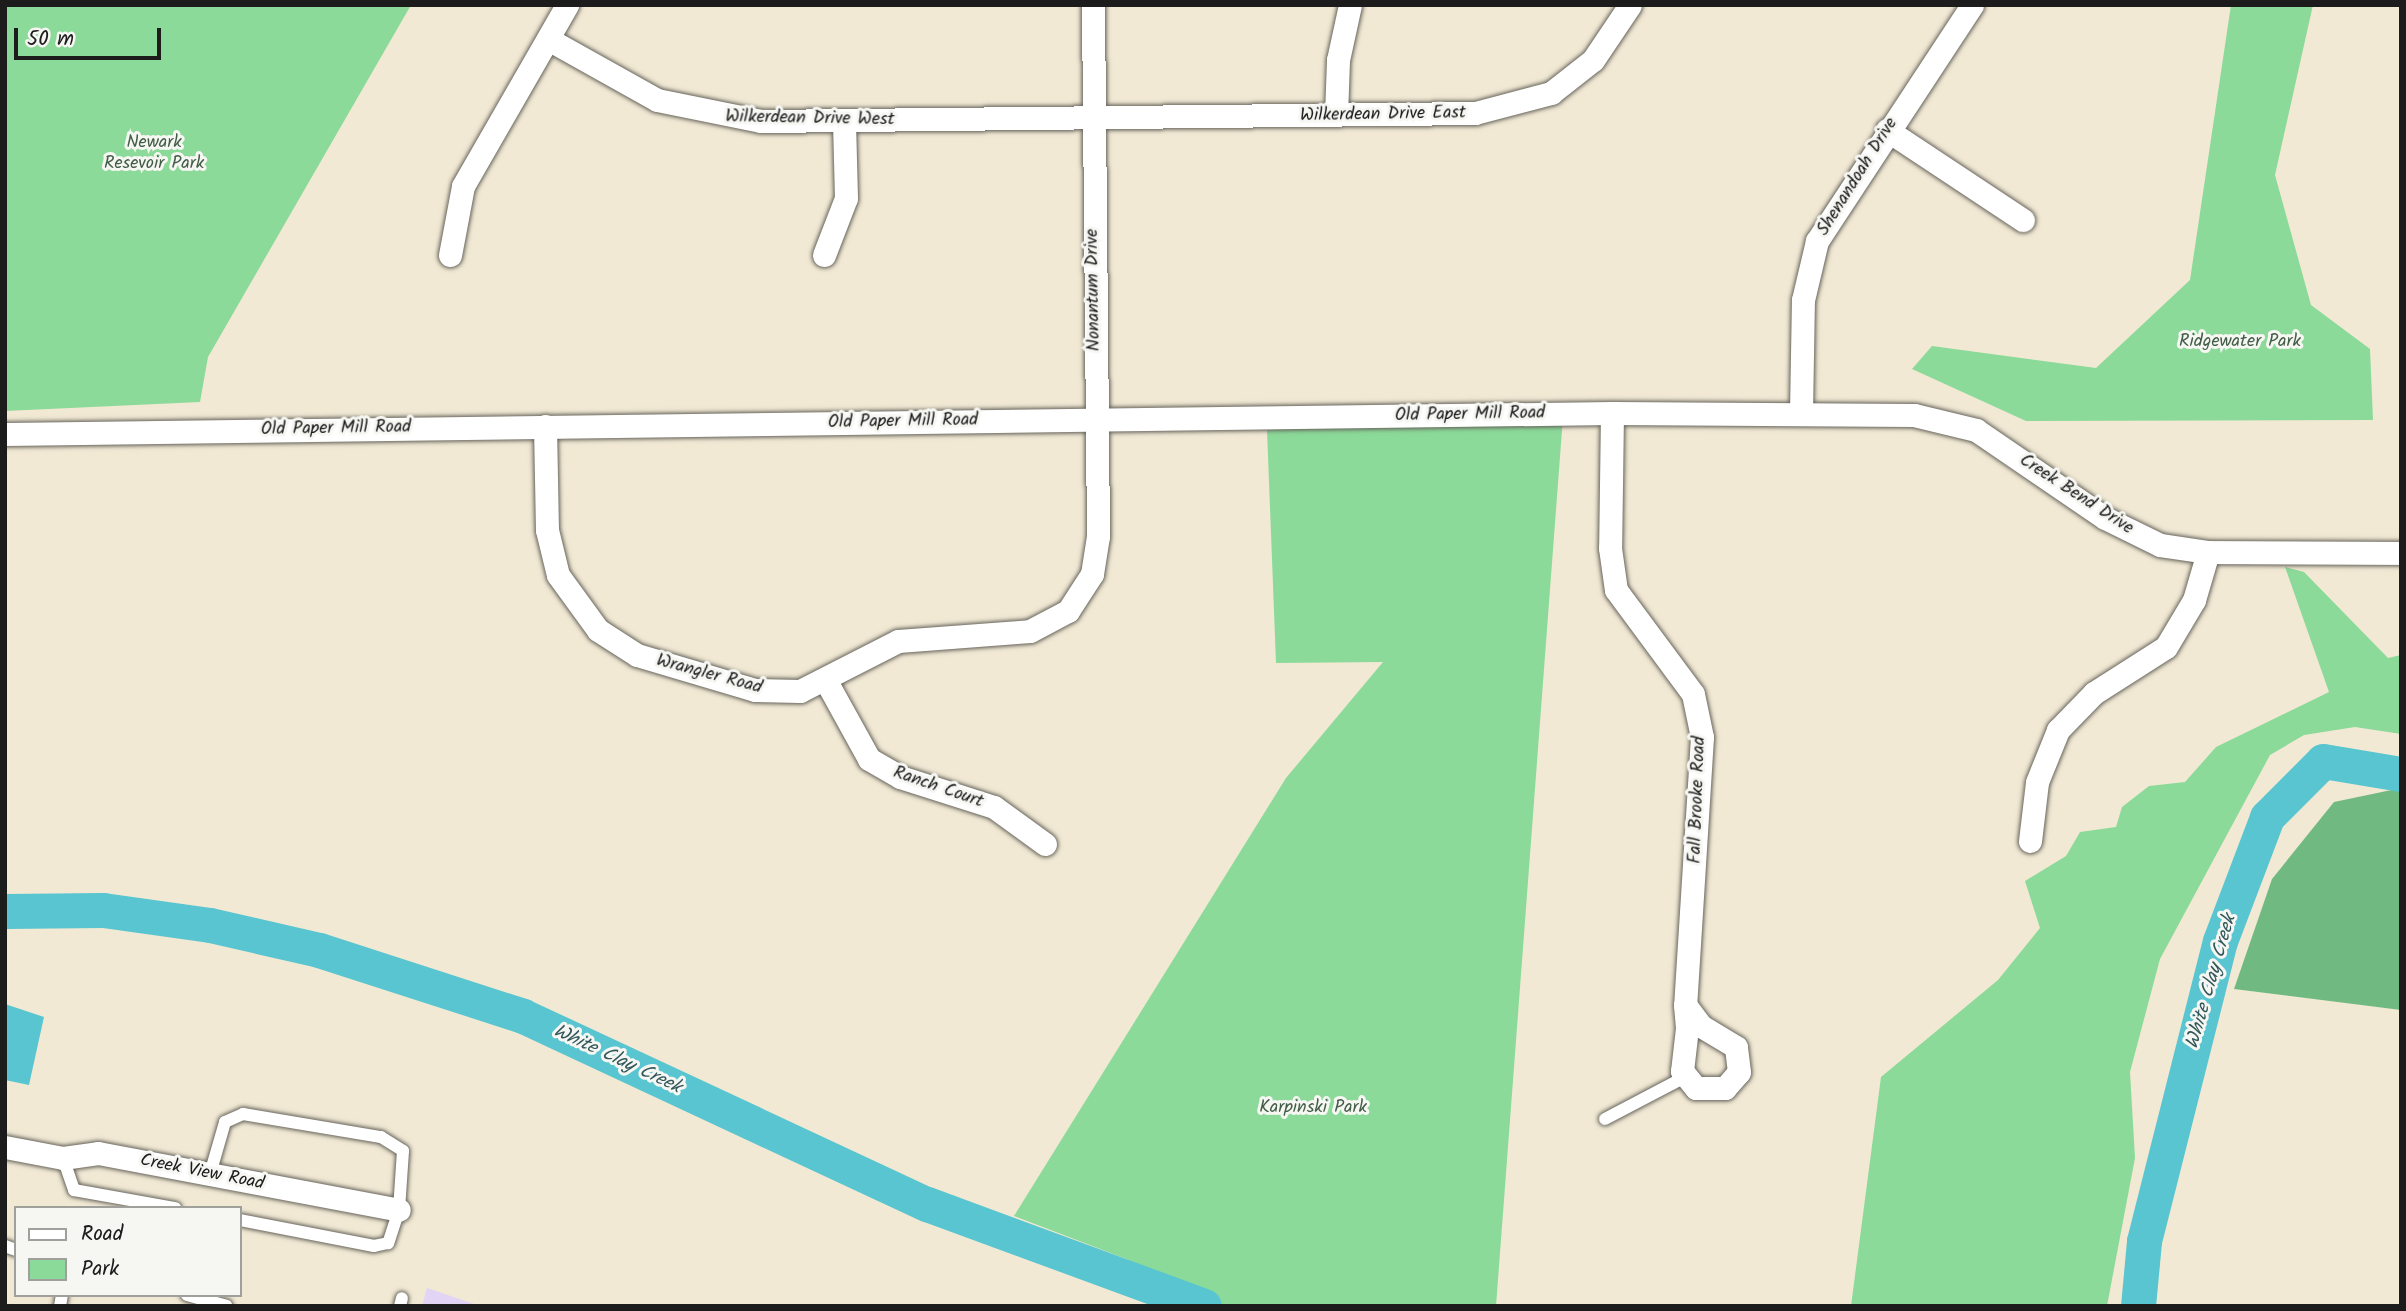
<!DOCTYPE html>
<style>
body{margin:0}
#map{position:relative;width:2406px;height:1311px;overflow:hidden;background:#f1e9d4;font-family:Kalam,sans-serif}
div>[style]{position:absolute}
[style*='--x']{left:calc(var(--x)*1px);top:calc(var(--y)*1px);width:calc(var(--w)*1px);rotate:calc(var(--a)*1deg)}
.built>*{inset:0;background:#e1d4f4}
.green>*{inset:0;background:#8bda99}
.forest>*{inset:0;background:#70ba81}
.water>*{inset:0;background:#58c5d0}
.river>*{height:35px;margin:-17.5px;padding:0 17.5px;transform-origin:17.5px;border-radius:17.5px;background:#58c5d0}
.roads{filter:drop-shadow(0 0 2px #67645c) drop-shadow(0 0 2px #67645c)}
.service>*{height:12px;margin:-6px;padding:0 6px;transform-origin:6px;border-radius:6px;background:#fff}
.minor>*{height:23px;margin:-11.5px;padding:0 11.5px;transform-origin:11.5px;border-radius:11.5px;background:#fff}
span{translate:-50% -50%;white-space:nowrap;text-align:center;line-height:1.15;-webkit-text-stroke:6px #f6f6f2;paint-order:stroke}
.street-label{font-size:18px;color:#1c1c1c}
.park-label{font-size:18px;color:#435e48}
.water-label{font-size:19px;color:#31575b;font-style:italic}
.frame{position:absolute;inset:0;border:7px solid #1c1c1c;pointer-events:none}
.legend{position:absolute;left:14px;top:1206px;width:228px;height:91px;box-sizing:border-box;background:#f6f6f2;border:2px solid #9f9f9c;margin:0;padding:9px 12px;list-style:none;font-size:21px;color:#1c1c1c}
.legend li{display:flex;align-items:center;gap:14px;height:35px}
.legend b{width:35px;border:2px solid #9f9f9c}
.scale{position:absolute;left:14px;top:28px;width:147px;height:32px;box-sizing:border-box;border:4px solid #1c1c1c;border-top:0;padding-left:9px;font-size:21px;line-height:24px;white-space:nowrap;color:#1c1c1c;-webkit-text-stroke:5px #f6f6f2;paint-order:stroke}
</style>
<div id="map">
<div class="built">
<div style="clip-path:polygon(427px 1288px,480px 1306px,422px 1306px)"></div>
</div>
<div class="green">
<div style="clip-path:polygon(5px 5px,411px 5px,208px 357px,200px 402px,5px 411px)"></div>
<div style="clip-path:polygon(2231px 5px,2313px 5px,2275px 175px,2311px 305px,2370px 349px,2373px 420px,2026px 421px,1912px 369px,1932px 346px,2096px 368px,2190px 280px)"></div>
<div style="clip-path:polygon(1563px 417px,1496px 1306px,1217px 1306px,1129px 1260px,1014px 1216px,1286px 778px,1383px 662px,1276px 663px,1267px 430px)"></div>
<div style="clip-path:polygon(2285px 567px,2304px 572px,2388px 658px,2401px 655px,2401px 734px,2355px 727px,2304px 735px,2270px 755px,2160px 959px,2130px 1072px,2135px 1158px,2107px 1306px,1851px 1306px,1881px 1077px,1998px 980px,2040px 928px,2025px 881px,2066px 856px,2080px 832px,2116px 827px,2122px 807px,2149px 786px,2185px 782px,2216px 747px,2329px 692px)"></div>
</div>
<div class="forest">
<div style="clip-path:polygon(2401px 788px,2401px 1010px,2234px 989px,2272px 879px,2334px 802px)"></div>
</div>
<div class="water">
<div style="clip-path:polygon(5px 1004px,44px 1017px,29px 1085px,5px 1080px)"></div>
</div>
<div class="river">
<div style="--x:5;--y:911;--w:98;--a:-0.6"></div>
<div style="--x:103;--y:910;--w:108;--a:8"></div>
<div style="--x:210;--y:925;--w:112;--a:12.9"></div>
<div style="--x:319;--y:950;--w:214;--a:17.9"></div>
<div style="--x:523;--y:1016;--w:446;--a:25"></div>
<div style="--x:927;--y:1204;--w:295;--a:20.2"></div>
<div style="--x:2138;--y:1306;--w:65;--a:-84.7"></div>
<div style="--x:2144;--y:1241;--w:309;--a:-75.8"></div>
<div style="--x:2220;--y:941;--w:133;--a:-69.2"></div>
<div style="--x:2267;--y:817;--w:79;--a:-45"></div>
<div style="--x:2323;--y:761;--w:79;--a:9.5"></div>
</div>
<div class="roads">
<div class="service">
<div style="--x:1605;--y:1119;--w:90;--a:-27.7"></div>
<div style="--x:63;--y:1158;--w:34;--a:71"></div>
<div style="--x:74;--y:1190;--w:103;--a:10.1"></div>
<div style="--x:210;--y:1174;--w:54;--a:-73.9"></div>
<div style="--x:225;--y:1122;--w:20;--a:-24"></div>
<div style="--x:243;--y:1114;--w:140;--a:9.5"></div>
<div style="--x:381;--y:1137;--w:26;--a:32"></div>
<div style="--x:403;--y:1151;--w:59;--a:93.9"></div>
<div style="--x:399;--y:1210;--w:35;--a:108"></div>
<div style="--x:388;--y:1243;--w:14;--a:168"></div>
<div style="--x:374;--y:1246;--w:136;--a:-169"></div>
<div style="--x:5;--y:1246;--w:12;--a:20"></div>
<div style="--x:187;--y:1295;--w:41;--a:15.4"></div>
<div style="--x:60;--y:1306;--w:11;--a:-80"></div>
<div style="--x:400;--y:1306;--w:8;--a:-76"></div>
</div>
<div class="minor">
<div style="--x:548;--y:39;--w:125;--a:29.2"></div>
<div style="--x:657;--y:100;--w:106;--a:11.4"></div>
<div style="--x:761;--y:121;--w:714;--a:-0.64"></div>
<div style="--x:1475;--y:113;--w:79;--a:-14.7"></div>
<div style="--x:1551;--y:93;--w:53;--a:-38.2"></div>
<div style="--x:1593;--y:60;--w:66;--a:-56.1"></div>
<div style="--x:1336;--y:115;--w:55;--a:-87.9"></div>
<div style="--x:1338;--y:60;--w:56;--a:-77.7"></div>
<div style="--x:1887;--y:130;--w:163;--a:33.5"></div>
<div style="--x:450;--y:255;--w:70;--a:-79.3"></div>
<div style="--x:463;--y:186;--w:209;--a:-60.1"></div>
<div style="--x:824;--y:255;--w:61;--a:-68.9"></div>
<div style="--x:846;--y:198;--w:76;--a:-91.5"></div>
<div style="--x:1801;--y:412;--w:112;--a:-89"></div>
<div style="--x:1803;--y:300;--w:61;--a:-76.7"></div>
<div style="--x:1817;--y:241;--w:282;--a:-56.7"></div>
<div style="--x:1612;--y:413;--w:135;--a:90.8"></div>
<div style="--x:1610;--y:548;--w:42;--a:81.9"></div>
<div style="--x:1616;--y:590;--w:129;--a:53.5"></div>
<div style="--x:1693;--y:694;--w:44;--a:78.2"></div>
<div style="--x:1702;--y:737;--w:269;--a:93.6"></div>
<div style="--x:1685;--y:1005;--w:23;--a:85"></div>
<div style="--x:1687;--y:1028;--w:43;--a:96.6"></div>
<div style="--x:1682;--y:1071;--w:22;--a:51"></div>
<div style="--x:1696;--y:1088;--w:29;--a:0"></div>
<div style="--x:1725;--y:1088;--w:21;--a:-49"></div>
<div style="--x:1739;--y:1072;--w:25;--a:-97"></div>
<div style="--x:1736;--y:1047;--w:41;--a:-149"></div>
<div style="--x:1701;--y:1026;--w:26;--a:-127"></div>
<div style="--x:545;--y:426;--w:104;--a:88.9"></div>
<div style="--x:547;--y:530;--w:46;--a:76.3"></div>
<div style="--x:558;--y:575;--w:68;--a:54"></div>
<div style="--x:598;--y:630;--w:46;--a:32.7"></div>
<div style="--x:637;--y:655;--w:123;--a:16.5"></div>
<div style="--x:755;--y:690;--w:45;--a:1.3"></div>
<div style="--x:800;--y:691;--w:110;--a:-27"></div>
<div style="--x:898;--y:641;--w:132;--a:-4.3"></div>
<div style="--x:1030;--y:631;--w:43;--a:-27.8"></div>
<div style="--x:1068;--y:611;--w:44;--a:-57"></div>
<div style="--x:1092;--y:574;--w:38;--a:-81"></div>
<div style="--x:1098;--y:536;--w:531;--a:-90.54"></div>
<div style="--x:5;--y:434;--w:1607;--a:-0.75"></div>
<div style="--x:1612;--y:413;--w:302;--a:0.4"></div>
<div style="--x:1914;--y:415;--w:64;--a:13.6"></div>
<div style="--x:1976;--y:430;--w:156;--a:34.3"></div>
<div style="--x:2105;--y:518;--w:61;--a:26.1"></div>
<div style="--x:2160;--y:545;--w:49;--a:8.3"></div>
<div style="--x:2208;--y:552;--w:193;--a:0.3"></div>
<div style="--x:826;--y:681;--w:89;--a:61.1"></div>
<div style="--x:869;--y:759;--w:36;--a:30"></div>
<div style="--x:900;--y:777;--w:99;--a:17.7"></div>
<div style="--x:994;--y:807;--w:63;--a:36"></div>
<div style="--x:2030;--y:841;--w:59;--a:-83.2"></div>
<div style="--x:2037;--y:782;--w:56;--a:-68"></div>
<div style="--x:2058;--y:730;--w:52;--a:-45.8"></div>
<div style="--x:2094;--y:693;--w:85;--a:-32.6"></div>
<div style="--x:2166;--y:647;--w:55;--a:-59.2"></div>
<div style="--x:2194;--y:600;--w:50;--a:-73.7"></div>
<div style="--x:5;--y:1147;--w:59;--a:10.7"></div>
<div style="--x:63;--y:1158;--w:35;--a:-8"></div>
<div style="--x:98;--y:1153;--w:306;--a:10.7"></div>
</div>
</div>
<div class="street-label">
<span style="left:1383px;top:115px;rotate:-1deg">Wilkerdean Drive East</span>
<span style="left:810px;top:119px;rotate:1deg">Wilkerdean Drive West</span>
<span style="left:1858px;top:177px;rotate:-58deg">Shenandoah Drive</span>
<span style="left:1094px;top:290px;rotate:-91deg">Nonantum Drive</span>
<span style="left:1470px;top:415px;rotate:-1deg">Old Paper Mill Road</span>
<span style="left:903px;top:422px;rotate:-1deg">Old Paper Mill Road</span>
<span style="left:336px;top:429px;rotate:-1deg">Old Paper Mill Road</span>
<span style="left:2076px;top:495px;rotate:33deg">Creek Bend Drive</span>
<span style="left:709px;top:675px;rotate:15deg">Wrangler Road</span>
<span style="left:938px;top:788px;rotate:19deg">Ranch Court</span>
<span style="left:1698px;top:800px;rotate:-88deg">Fall Brooke Road</span>
<span style="left:202px;top:1173px;rotate:11deg">Creek View Road</span>
</div>
<div class="park-label">
<span style="left:154px;top:154px">Newark<br>Resevoir Park</span>
<span style="left:2240px;top:342px">Ridgewater Park</span>
<span style="left:1313px;top:1108px">Karpinski Park</span>
</div>
<div class="water-label">
<span style="left:2212px;top:982px;rotate:-74deg">White Clay Creek</span>
<span style="left:617px;top:1060px;rotate:25deg">White Clay Creek</span>
</div>
<div class="frame"></div>
<ul class="legend">
<li><b style="height:9px;background:#fff"></b>Road</li>
<li><b style="height:19px;background:#8bda99"></b>Park</li>
</ul>
<div class="scale">50 m</div>
</div>
